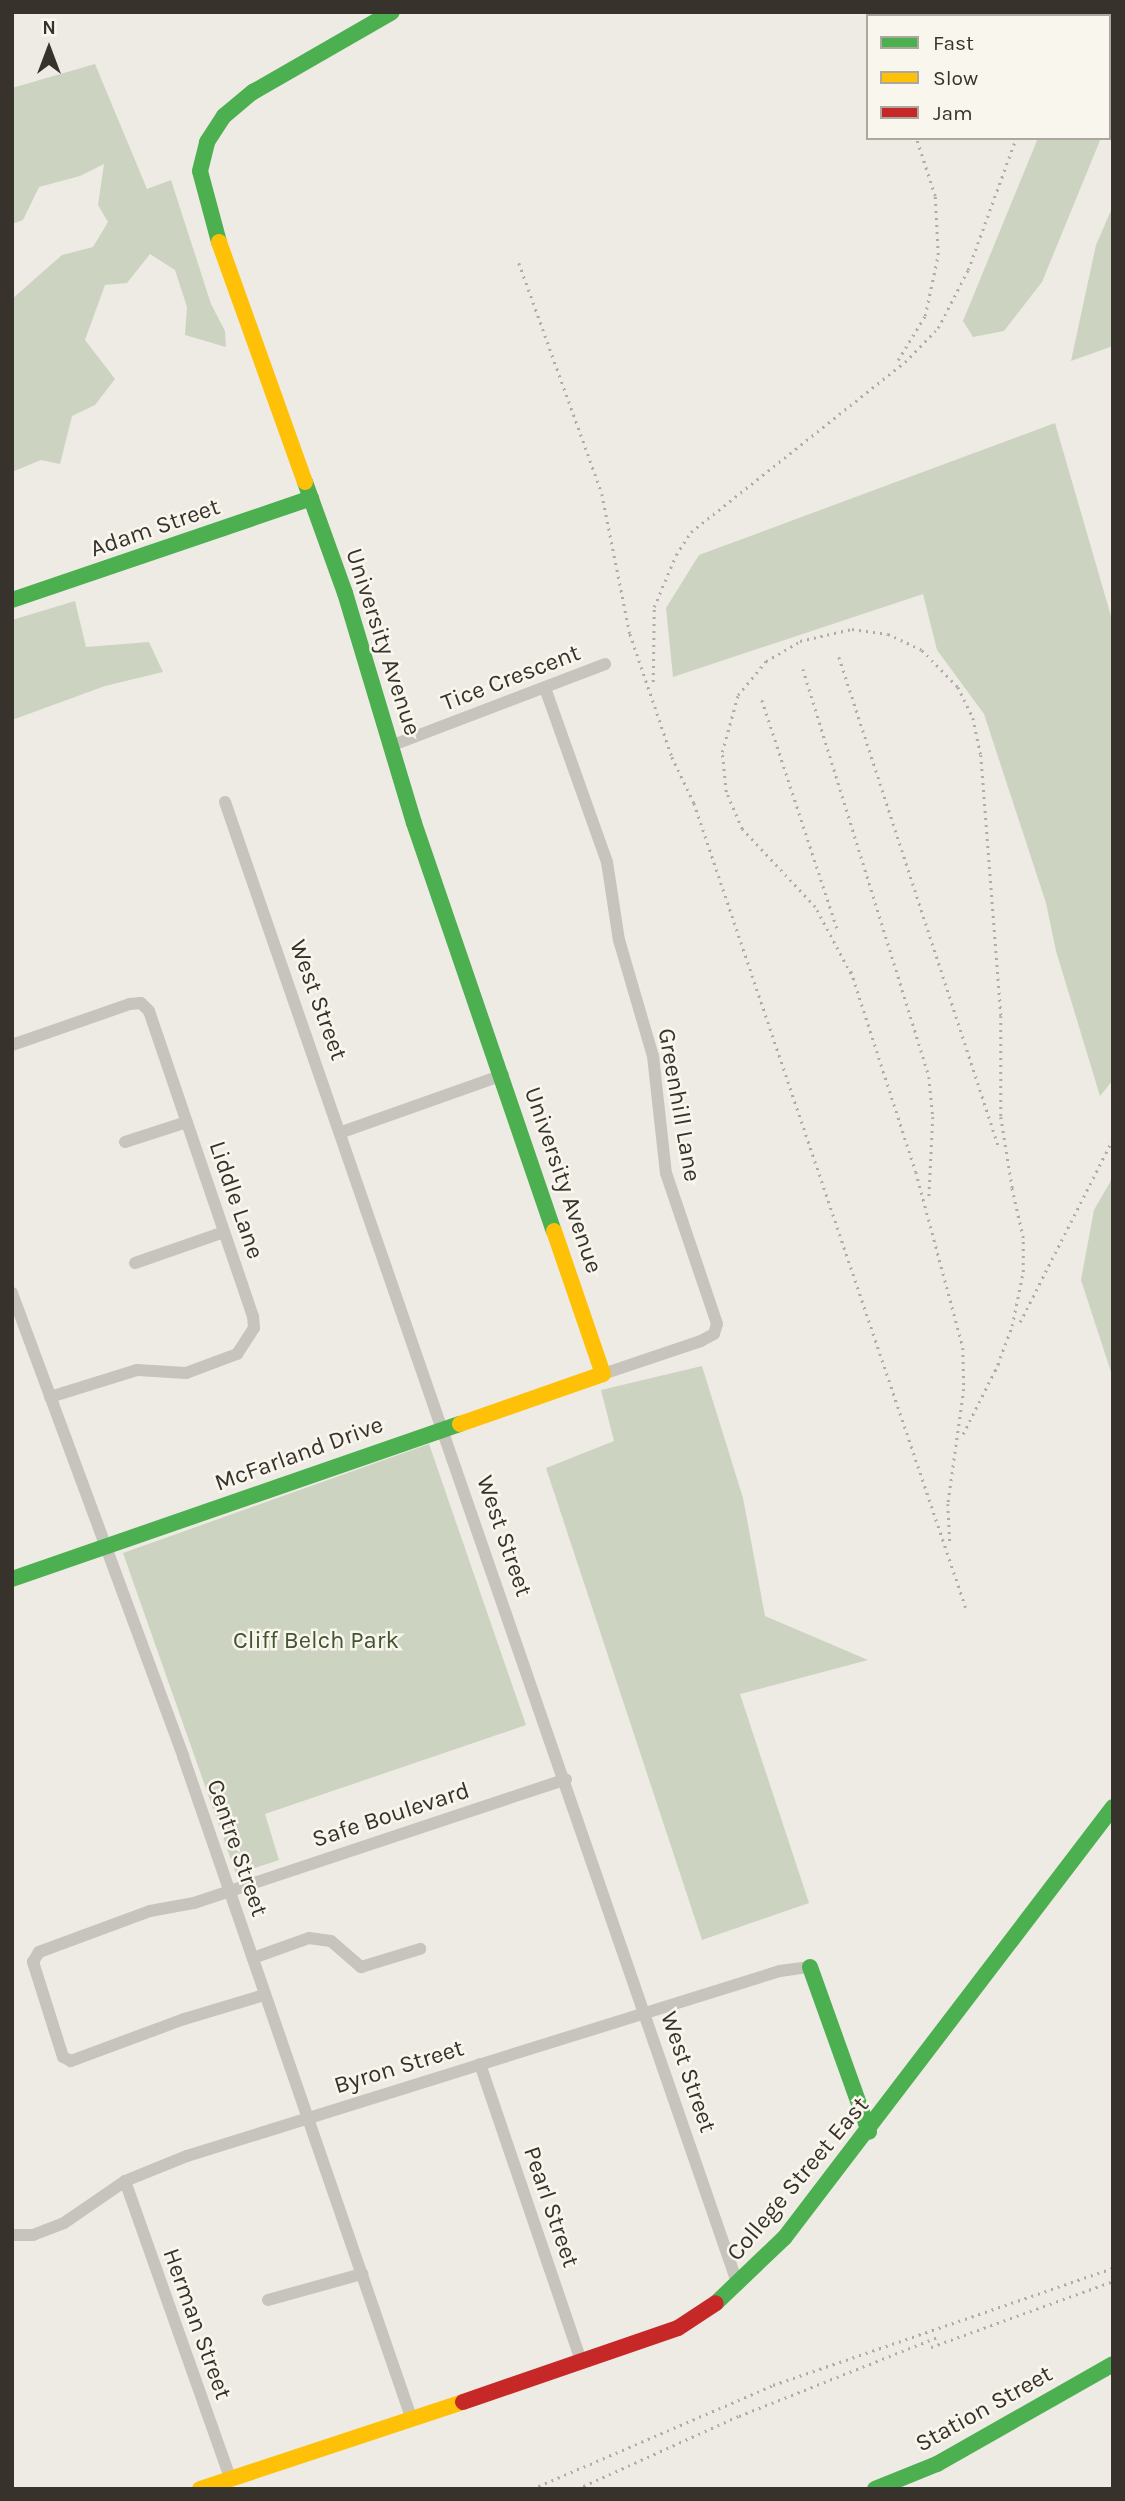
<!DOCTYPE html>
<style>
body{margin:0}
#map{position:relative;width:1125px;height:2501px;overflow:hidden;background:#eeebe4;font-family:Karla,sans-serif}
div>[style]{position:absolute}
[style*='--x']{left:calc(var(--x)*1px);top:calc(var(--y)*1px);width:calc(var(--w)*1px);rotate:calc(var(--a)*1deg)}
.green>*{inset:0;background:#ccd3c0}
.street>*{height:12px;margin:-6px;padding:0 6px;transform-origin:6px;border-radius:6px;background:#c7c4be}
.fast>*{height:16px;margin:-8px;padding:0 8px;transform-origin:8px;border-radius:8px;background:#4caf50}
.slow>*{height:16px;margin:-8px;padding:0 8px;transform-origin:8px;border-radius:8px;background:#ffc107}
.jam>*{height:16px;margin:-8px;padding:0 8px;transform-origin:8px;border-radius:8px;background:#c62828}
.rail>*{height:2.5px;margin-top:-1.25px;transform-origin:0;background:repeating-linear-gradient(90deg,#afaca8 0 2px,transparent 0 7px)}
span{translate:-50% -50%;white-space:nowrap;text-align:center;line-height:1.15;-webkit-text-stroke:5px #f9f6ed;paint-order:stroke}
.street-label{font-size:24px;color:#38322c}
.park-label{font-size:24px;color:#425432}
.frame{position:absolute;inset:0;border:14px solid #38322c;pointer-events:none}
.legend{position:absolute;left:866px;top:14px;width:245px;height:126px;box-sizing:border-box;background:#f9f6ed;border:2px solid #aca8a0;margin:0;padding:9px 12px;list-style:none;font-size:21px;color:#38322c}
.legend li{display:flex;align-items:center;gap:14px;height:35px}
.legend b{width:35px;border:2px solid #aca8a0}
.north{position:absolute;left:14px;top:14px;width:70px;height:70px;-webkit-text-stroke:5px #f9f6ed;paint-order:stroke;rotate:0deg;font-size:19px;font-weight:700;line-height:28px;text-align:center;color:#38322c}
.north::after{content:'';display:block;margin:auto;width:24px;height:32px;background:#38322c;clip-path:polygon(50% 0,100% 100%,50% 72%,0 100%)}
</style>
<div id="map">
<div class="green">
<div style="clip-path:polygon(95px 64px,147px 189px,171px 180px,211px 304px,225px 331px,226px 347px,185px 335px,187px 307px,175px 270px,150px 254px,127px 283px,105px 285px,85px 340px,115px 379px,95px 405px,72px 416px,60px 464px,41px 460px,12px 472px,12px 299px,62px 255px,93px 247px,108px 222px,98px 205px,104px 164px,80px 176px,39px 187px,23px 220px,12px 224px,12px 88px)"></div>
<div style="clip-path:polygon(1038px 138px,1101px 138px,1042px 282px,1004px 331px,973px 337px,963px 321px)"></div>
<div style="clip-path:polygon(1113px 206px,1113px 346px,1071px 361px,1096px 245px)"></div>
<div style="clip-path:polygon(1055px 423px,1113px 623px,1113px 1080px,1100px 1096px,1056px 951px,1046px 903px,984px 714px,937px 650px,923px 594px,673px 677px,666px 608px,699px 555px)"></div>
<div style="clip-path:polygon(75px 601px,86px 647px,149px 642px,163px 672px,105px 686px,12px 720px,12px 620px)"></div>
<div style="clip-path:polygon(1113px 1177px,1113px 1378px,1081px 1280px,1094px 1210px)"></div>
<div style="clip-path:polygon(702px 1366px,743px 1498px,765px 1616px,868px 1660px,740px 1694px,809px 1903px,702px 1940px,546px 1468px,614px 1441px,601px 1390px)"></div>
<div style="clip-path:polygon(429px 1444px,526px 1725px,265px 1814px,279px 1860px,236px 1874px,123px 1553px)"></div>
</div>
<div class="street">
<div style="--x:545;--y:688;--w:185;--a:70.4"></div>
<div style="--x:607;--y:862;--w:79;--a:81.3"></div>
<div style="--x:619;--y:940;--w:121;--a:73.7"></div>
<div style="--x:653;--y:1056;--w:118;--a:83.7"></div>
<div style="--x:666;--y:1173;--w:159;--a:71.3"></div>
<div style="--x:717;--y:1324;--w:10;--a:107"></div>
<div style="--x:714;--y:1334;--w:15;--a:152"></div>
<div style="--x:701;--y:1341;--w:103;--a:161.4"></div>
<div style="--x:393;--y:745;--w:227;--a:-20.9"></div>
<div style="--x:225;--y:802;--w:1569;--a:70.92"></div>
<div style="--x:12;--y:1045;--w:125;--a:-19.2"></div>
<div style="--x:130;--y:1004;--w:11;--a:-5"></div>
<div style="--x:141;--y:1003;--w:11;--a:45"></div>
<div style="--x:149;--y:1011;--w:322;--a:71.2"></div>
<div style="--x:253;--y:1316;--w:12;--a:85"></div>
<div style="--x:254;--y:1328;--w:31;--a:123"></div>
<div style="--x:237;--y:1354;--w:54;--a:159.6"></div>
<div style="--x:186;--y:1373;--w:49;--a:-176.5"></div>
<div style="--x:137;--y:1370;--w:91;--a:162.8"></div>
<div style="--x:342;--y:1132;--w:171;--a:-19.5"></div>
<div style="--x:125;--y:1142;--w:65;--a:-17.9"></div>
<div style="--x:135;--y:1263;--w:94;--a:-19.2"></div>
<div style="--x:12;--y:1293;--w:494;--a:69.7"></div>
<div style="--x:183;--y:1756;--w:702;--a:70.97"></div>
<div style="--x:253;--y:1958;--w:59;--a:-19.7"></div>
<div style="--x:309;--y:1938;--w:22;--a:8"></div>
<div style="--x:331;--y:1941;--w:40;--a:41"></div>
<div style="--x:361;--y:1967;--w:62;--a:-17"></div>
<div style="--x:264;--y:1995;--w:84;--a:163.3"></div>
<div style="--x:184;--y:2019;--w:121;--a:159.6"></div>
<div style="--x:71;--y:2061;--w:9;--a:-153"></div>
<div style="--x:63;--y:2057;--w:100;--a:-107.5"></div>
<div style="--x:33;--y:1962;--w:12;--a:-59"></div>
<div style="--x:39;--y:1952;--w:118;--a:-20.3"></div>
<div style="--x:150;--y:1911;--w:45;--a:-10.3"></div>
<div style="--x:194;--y:1903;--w:392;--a:-18.4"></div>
<div style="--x:480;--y:2064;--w:316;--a:71.2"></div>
<div style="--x:125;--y:2181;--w:317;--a:70.5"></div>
<div style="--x:12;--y:2235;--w:21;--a:0"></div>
<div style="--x:33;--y:2235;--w:33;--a:-21"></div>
<div style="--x:64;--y:2223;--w:74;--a:-34.5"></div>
<div style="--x:125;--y:2181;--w:67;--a:-22"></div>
<div style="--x:187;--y:2156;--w:621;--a:-17.33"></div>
<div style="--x:780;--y:1971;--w:30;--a:-8"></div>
<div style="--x:268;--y:2300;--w:98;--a:-15.5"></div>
</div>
<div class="fast">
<div style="--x:219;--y:242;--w:73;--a:-105"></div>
<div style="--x:200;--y:171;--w:30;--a:-76"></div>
<div style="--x:207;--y:142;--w:31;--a:-57"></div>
<div style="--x:224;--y:116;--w:38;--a:-40"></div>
<div style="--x:253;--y:92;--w:160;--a:-29.9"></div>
<div style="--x:305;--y:482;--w:118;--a:70.2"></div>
<div style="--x:345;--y:593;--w:240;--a:73.3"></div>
<div style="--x:414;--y:823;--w:431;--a:71.1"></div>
<div style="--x:12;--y:600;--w:316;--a:-18.8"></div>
<div style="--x:12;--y:1579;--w:474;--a:-19.1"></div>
<div style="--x:810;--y:1967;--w:175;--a:70.3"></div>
<div style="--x:716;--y:2303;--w:95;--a:-43.7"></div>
<div style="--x:785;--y:2237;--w:541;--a:-52.66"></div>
<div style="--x:875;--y:2489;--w:67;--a:-22"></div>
<div style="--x:937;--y:2464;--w:202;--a:-29.6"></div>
</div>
<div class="slow">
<div style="--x:219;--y:242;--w:255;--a:70.3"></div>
<div style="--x:460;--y:1424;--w:151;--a:-19.3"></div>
<div style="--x:603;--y:1374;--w:151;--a:-108.9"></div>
<div style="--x:200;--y:2489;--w:277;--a:-18.3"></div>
</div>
<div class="jam">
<div style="--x:463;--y:2402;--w:227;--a:-19"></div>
<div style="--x:678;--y:2328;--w:45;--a:-33.3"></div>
</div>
<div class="rail">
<div style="--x:872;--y:12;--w:4;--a:76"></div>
<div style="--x:1062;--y:16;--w:4;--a:-76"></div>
<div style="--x:519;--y:263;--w:245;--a:70.2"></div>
<div style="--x:602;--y:494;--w:143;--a:78.7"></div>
<div style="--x:630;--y:634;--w:130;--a:71.1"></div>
<div style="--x:672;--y:757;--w:51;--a:64.4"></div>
<div style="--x:694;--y:803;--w:853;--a:71.33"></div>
<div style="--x:898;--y:360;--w:52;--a:-58.5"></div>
<div style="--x:925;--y:316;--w:62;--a:-78"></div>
<div style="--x:938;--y:255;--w:59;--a:-92.9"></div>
<div style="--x:935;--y:196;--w:61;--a:-108.1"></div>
<div style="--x:839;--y:657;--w:513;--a:71.95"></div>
<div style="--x:803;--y:669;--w:427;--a:72.8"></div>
<div style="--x:929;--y:1077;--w:40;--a:84.3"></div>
<div style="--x:933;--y:1117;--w:81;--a:92.8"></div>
<div style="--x:653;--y:682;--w:75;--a:-89.2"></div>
<div style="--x:654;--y:607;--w:56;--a:-67.1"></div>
<div style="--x:676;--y:555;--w:27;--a:-57"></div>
<div style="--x:691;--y:532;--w:273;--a:-38.5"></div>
<div style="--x:905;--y:362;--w:47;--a:-45.9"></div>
<div style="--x:938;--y:328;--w:65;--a:-62.7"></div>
<div style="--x:968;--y:270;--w:140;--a:-70"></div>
<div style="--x:762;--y:700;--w:243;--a:71.8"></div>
<div style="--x:851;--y:971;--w:211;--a:72.1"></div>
<div style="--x:916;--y:1172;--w:182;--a:75"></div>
<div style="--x:963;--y:1348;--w:41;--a:88.6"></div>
<div style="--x:964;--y:1389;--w:116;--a:97.9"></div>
<div style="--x:948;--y:1504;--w:40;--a:87.1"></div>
<div style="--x:854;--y:980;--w:83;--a:-118.1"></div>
<div style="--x:815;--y:907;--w:107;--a:-133.1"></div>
<div style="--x:742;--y:829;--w:40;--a:-113.4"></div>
<div style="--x:726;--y:792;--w:40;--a:-95.7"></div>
<div style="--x:722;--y:752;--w:59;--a:-74.3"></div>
<div style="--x:738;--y:695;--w:44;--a:-50.5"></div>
<div style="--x:766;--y:661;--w:39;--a:-30"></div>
<div style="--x:800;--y:641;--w:53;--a:-13"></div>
<div style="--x:852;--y:629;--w:36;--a:8"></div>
<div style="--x:888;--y:634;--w:38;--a:25"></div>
<div style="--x:922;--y:650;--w:52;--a:45.8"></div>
<div style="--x:958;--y:687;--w:34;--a:64"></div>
<div style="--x:973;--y:718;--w:38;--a:78"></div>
<div style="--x:981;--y:755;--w:262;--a:85.6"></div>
<div style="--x:1001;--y:1016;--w:101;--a:90"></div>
<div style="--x:1001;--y:1117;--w:76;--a:80.9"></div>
<div style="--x:1020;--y:1322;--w:205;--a:-63.1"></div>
<div style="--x:995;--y:1371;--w:48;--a:-69.3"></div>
<div style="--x:1012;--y:1326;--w:55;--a:-78.5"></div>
<div style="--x:1023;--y:1272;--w:34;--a:-90"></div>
<div style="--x:1023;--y:1238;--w:54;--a:-102.8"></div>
<div style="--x:963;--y:1434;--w:80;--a:-63.4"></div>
<div style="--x:931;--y:2347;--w:194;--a:-19.9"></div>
<div style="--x:532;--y:2489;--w:262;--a:-23.3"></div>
<div style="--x:773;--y:2385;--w:360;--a:-19"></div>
<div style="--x:577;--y:2489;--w:178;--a:-24.3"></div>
<div style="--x:739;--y:2416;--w:214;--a:-21.7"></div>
</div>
<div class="street-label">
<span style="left:155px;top:528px;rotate:-19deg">Adam Street</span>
<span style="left:383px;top:642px;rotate:72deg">University Avenue</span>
<span style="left:511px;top:678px;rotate:-21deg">Tice Crescent</span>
<span style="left:318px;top:1000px;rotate:70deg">West Street</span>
<span style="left:679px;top:1105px;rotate:80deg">Greenhill Lane</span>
<span style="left:563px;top:1180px;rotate:71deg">University Avenue</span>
<span style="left:236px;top:1200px;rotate:71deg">Liddle Lane</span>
<span style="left:299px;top:1454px;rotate:-20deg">McFarland Drive</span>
<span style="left:504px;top:1536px;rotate:71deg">West Street</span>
<span style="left:391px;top:1815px;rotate:-18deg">Safe Boulevard</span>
<span style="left:237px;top:1848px;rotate:71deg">Centre Street</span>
<span style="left:399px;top:2067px;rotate:-17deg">Byron Street</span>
<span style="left:688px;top:2072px;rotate:71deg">West Street</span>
<span style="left:798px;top:2179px;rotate:-50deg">College Street East</span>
<span style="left:551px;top:2207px;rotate:71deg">Pearl Street</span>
<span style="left:197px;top:2324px;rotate:70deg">Herman Street</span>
<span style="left:984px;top:2409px;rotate:-29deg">Station Street</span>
</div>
<div class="park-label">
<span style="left:316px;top:1641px">Cliff Belch Park</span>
</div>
<div class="frame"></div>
<ul class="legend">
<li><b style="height:9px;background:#4caf50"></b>Fast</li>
<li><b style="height:9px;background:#ffc107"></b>Slow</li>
<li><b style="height:9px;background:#c62828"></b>Jam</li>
</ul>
<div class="north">N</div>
</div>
